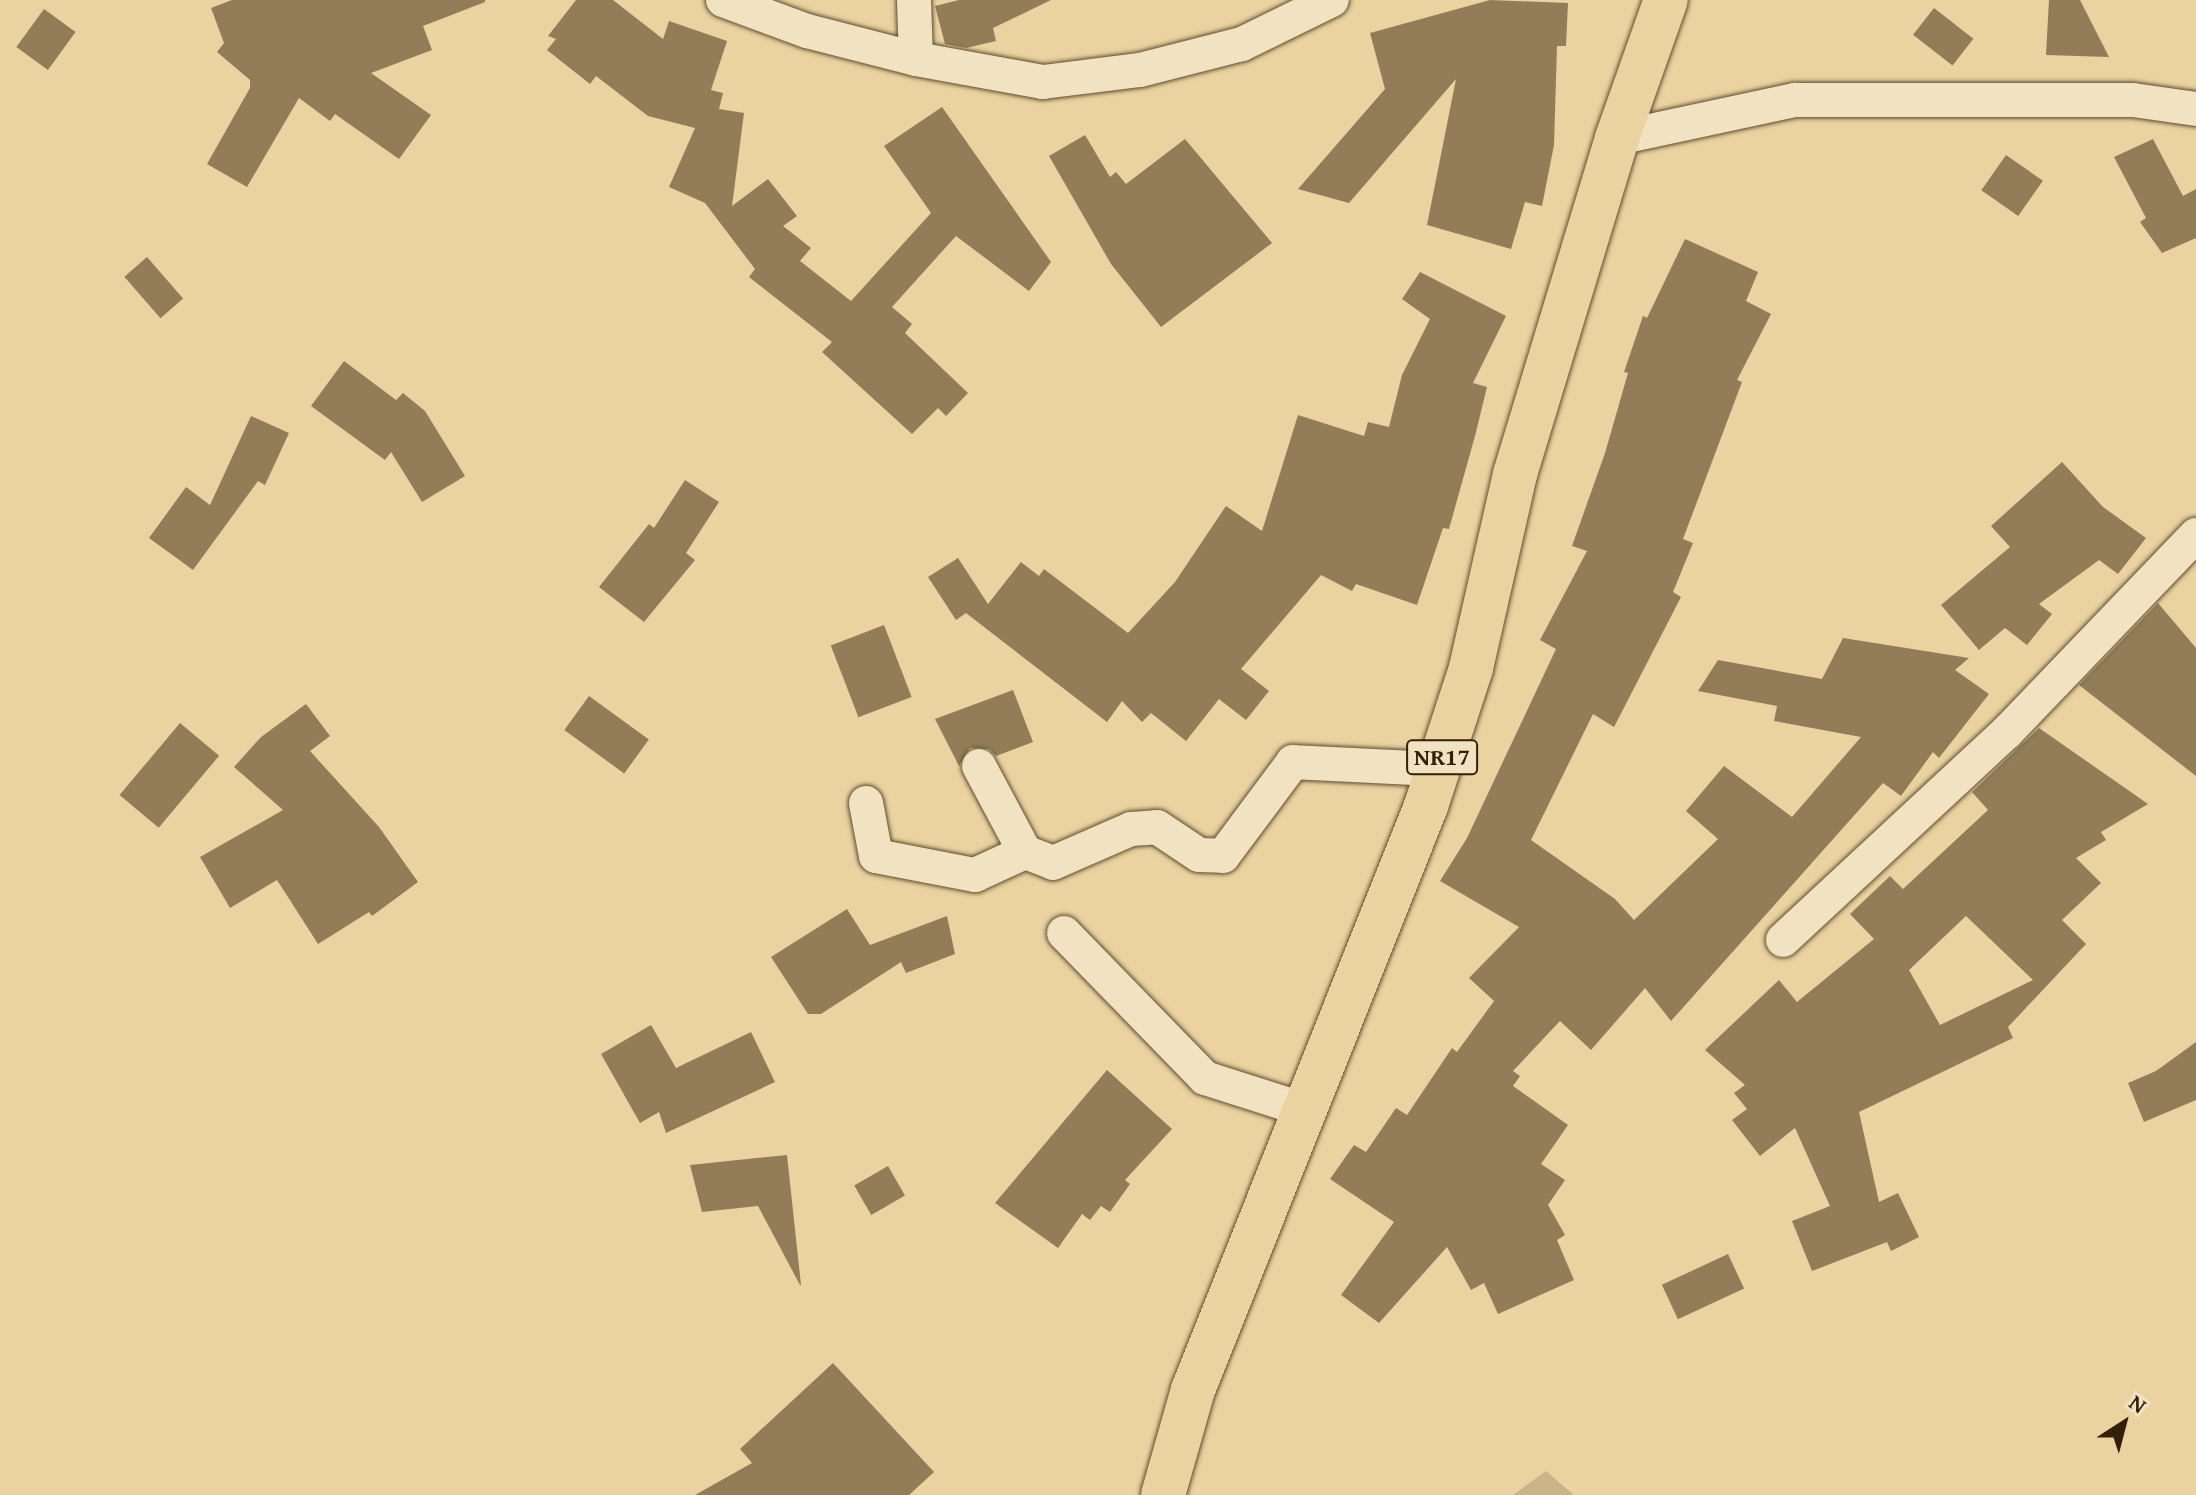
<!DOCTYPE html>
<style>
body{margin:0}
#map{position:relative;width:2196px;height:1495px;overflow:hidden;background:#ead2a1;font-family:"Gentium Book Plus",serif}
div>[style]{position:absolute}
[style*='--x']{left:calc(var(--x)*1px);top:calc(var(--y)*1px);width:calc(var(--w)*1px);rotate:calc(var(--a)*1deg)}
.green>*{inset:0;background:#cbb487}
.building>*{inset:0;background:#927d58;transform-origin:0 0}
.roads{filter:drop-shadow(0 0 2px #604d2e) drop-shadow(0 0 2px #604d2e)}
.minor>*{height:34px;margin:-17px;padding:0 17px;transform-origin:17px;border-radius:17px;background:#f1e2c2}
.primary>*{height:44px;margin:-22px;padding:0 22px;transform-origin:22px;border-radius:22px;background:#ead2a1}
span{translate:-50% -50%;white-space:nowrap;text-align:center;line-height:1.15;-webkit-text-stroke:6px #f1e2c2;paint-order:stroke}
.shield-label span{padding:2px 6px;background:#f1e2c2;border:2px solid;border-radius:6px;-webkit-text-stroke-width:0}
.shield-label{font-size:24px;color:#322108;font-weight:700}
.north{position:absolute;left:2084px;top:1383px;width:80px;height:80px;-webkit-text-stroke:6px #f1e2c2;paint-order:stroke;rotate:36deg;font-size:22px;font-weight:700;line-height:32px;text-align:center;color:#322108}
.north::after{content:'';display:block;margin:auto;width:28px;height:36px;background:#322108;clip-path:polygon(50% 0,100% 100%,50% 72%,0 100%)}
</style>
<div id="map">
<div class="green">
<div style="clip-path:polygon(1546px 1471px,1574px 1495px,1513px 1495px)"></div>
</div>
<div class="building">
<div style="clip-path:polygon(232px 0,485px 0,485px 2px,423px 26px,432px 50px,371px 73px,431px 115px,399px 159px,335px 114px,330px 121px,299px 98px,247px 187px,207px 164px,250px 88px,250px 80px,217px 52px,224px 43px,211px 8px)"></div>
<div style="clip-path:polygon(576px 0,613px 0,663px 39px,669px 21px,727px 41px,711px 90px,723px 93px,719px 109px,744px 113px,732px 206px,768px 179px,797px 216px,783px 226px,811px 248px,800px 261px,851px 301px,931px 213px,884px 146px,942px 107px,1051px 262px,1029px 291px,956px 236px,892px 307px,912px 324px,905px 333px,968px 393px,946px 416px,938px 408px,912px 434px,822px 352px,832px 342px,749px 277px,755px 269px,705px 203px,669px 187px,695px 128px,648px 116px,596px 76px,590px 84px,547px 50px,556px 39px,548px 36px)"></div>
<div style="clip-path:polygon(959px 0,1051px 0,993px 28px,996px 41px,966px 48px,945px 44px,935px 6px)"></div>
<div style="clip-path:polygon(1490px 0,1568px 3px,1566px 46px,1557px 46px,1554px 145px,1542px 206px,1525px 202px,1511px 249px,1427px 225px,1456px 79px,1349px 203px,1298px 189px,1385px 89px,1370px 33px)"></div>
<div style="clip-path:polygon(2049px 0,2080px 0,2109px 57px,2046px 55px)"></div>
<div style="left:1934px;top:8px;width:50px;height:34px;rotate:38deg"></div>
<div style="left:44px;top:9px;width:39px;height:47px;rotate:36deg"></div>
<div style="clip-path:polygon(1085px 135px,1110px 177px,1116px 172px,1126px 184px,1185px 139px,1272px 243px,1161px 327px,1111px 264px,1049px 156px)"></div>
<div style="clip-path:polygon(2153px 139px,2183px 196px,2196px 189px,2196px 238px,2162px 253px,2140px 222px,2146px 218px,2114px 157px)"></div>
<div style="left:2006px;top:155px;width:45px;height:43px;rotate:35deg"></div>
<div style="clip-path:polygon(1685px 239px,1758px 272px,1746px 301px,1771px 314px,1737px 380px,1742px 382px,1683px 539px,1693px 543px,1673px 592px,1681px 597px,1614px 727px,1593px 714px,1531px 840px,1615px 899px,1634px 920px,1718px 839px,1686px 811px,1724px 766px,1792px 817px,1861px 737px,1774px 721px,1777px 706px,1698px 691px,1718px 660px,1822px 679px,1843px 638px,1969px 658px,1955px 670px,1989px 694px,1939px 758px,1933px 752px,1901px 796px,1883px 783px,1671px 1021px,1645px 988px,1591px 1050px,1560px 1021px,1513px 1071px,1520px 1076px,1513px 1086px,1568px 1125px,1541px 1164px,1565px 1180px,1548px 1205px,1565px 1235px,1557px 1240px,1574px 1280px,1498px 1314px,1484px 1283px,1471px 1290px,1447px 1247px,1379px 1323px,1341px 1295px,1394px 1222px,1330px 1179px,1354px 1145px,1366px 1152px,1396px 1108px,1407px 1115px,1452px 1048px,1457px 1052px,1494px 1001px,1469px 978px,1519px 927px,1440px 881px,1467px 838px,1556px 649px,1540px 640px,1587px 551px,1572px 546px,1605px 453px,1628px 373px,1624px 372px,1643px 316px,1647px 318px)"></div>
<div style="left:147px;top:257px;width:55px;height:30px;rotate:49deg"></div>
<div style="clip-path:polygon(1420px 272px,1506px 316px,1473px 383px,1487px 387px,1475px 436px,1449px 529px,1443px 528px,1417px 605px,1356px 584px,1352px 591px,1321px 575px,1241px 669px,1269px 691px,1246px 720px,1219px 699px,1186px 741px,1151px 713px,1142px 722px,1122px 701px,1107px 722px,966px 613px,956px 620px,928px 577px,958px 558px,988px 604px,1021px 562px,1039px 576px,1044px 569px,1128px 633px,1175px 582px,1226px 506px,1262px 531px,1298px 415px,1364px 436px,1368px 422px,1389px 427px,1402px 375px,1430px 319px,1402px 299px)"></div>
<div style="clip-path:polygon(344px 361px,396px 400px,403px 393px,425px 411px,465px 476px,422px 502px,391px 452px,385px 460px,311px 406px)"></div>
<div style="clip-path:polygon(251px 416px,289px 433px,265px 485px,258px 481px,193px 570px,149px 538px,186px 487px,210px 505px)"></div>
<div style="clip-path:polygon(2062px 462px,2103px 507px,2146px 538px,2118px 574px,2099px 560px,2039px 604px,2052px 614px,2027px 645px,2005px 628px,1979px 650px,1941px 605px,2010px 547px,1991px 526px)"></div>
<div style="clip-path:polygon(685px 480px,719px 502px,686px 553px,695px 560px,644px 622px,599px 587px,649px 524px,654px 528px)"></div>
<div style="clip-path:polygon(2158px 603px,2196px 648px,2196px 776px,2079px 685px)"></div>
<div style="left:884px;top:625px;width:77px;height:57px;rotate:69deg"></div>
<div style="clip-path:polygon(1013px 690px,1033px 742px,996px 756px,989px 749px,970px 748px,959px 766px,935px 719px)"></div>
<div style="left:589px;top:696px;width:74px;height:42px;rotate:36deg"></div>
<div style="clip-path:polygon(306px 704px,330px 736px,310px 751px,379px 827px,418px 882px,372px 916px,369px 912px,318px 944px,277px 880px,230px 908px,200px 857px,283px 810px,234px 767px,261px 737px)"></div>
<div style="left:180px;top:723px;width:51px;height:94px;rotate:40deg"></div>
<div style="clip-path:polygon(evenodd,2039px 728px,2148px 804px,2101px 832px,2106px 840px,2076px 858px,2101px 883px,2062px 920px,2086px 944px,2008px 1027px,2013px 1038px,1859px 1112px,1879px 1202px,1898px 1193px,1919px 1237px,1891px 1251px,1887px 1242px,1812px 1271px,1792px 1221px,1830px 1206px,1795px 1128px,1760px 1156px,1732px 1120px,1747px 1109px,1734px 1093px,1745px 1085px,1705px 1050px,1779px 980px,1797px 1002px,1874px 939px,1850px 914px,1890px 876px,1903px 889px,1988px 810px,1972px 792px,2039px 728px,1966px 916px,2033px 980px,1940px 1025px,1909px 970px,1966px 916px)"></div>
<div style="clip-path:polygon(847px 909px,870px 945px,947px 916px,955px 954px,906px 973px,901px 962px,821px 1014px,808px 1014px,771px 957px)"></div>
<div style="clip-path:polygon(651px 1025px,676px 1068px,751px 1032px,775px 1082px,666px 1133px,659px 1112px,640px 1123px,601px 1054px)"></div>
<div style="clip-path:polygon(2196px 1042px,2196px 1100px,2144px 1122px,2128px 1083px,2156px 1071px)"></div>
<div style="clip-path:polygon(1107px 1070px,1172px 1129px,1125px 1180px,1130px 1184px,1110px 1212px,1101px 1206px,1090px 1220px,1082px 1214px,1058px 1248px,995px 1203px)"></div>
<div style="clip-path:polygon(787px 1155px,801px 1285px,800px 1285px,758px 1206px,702px 1212px,690px 1165px)"></div>
<div style="left:888px;top:1166px;width:34px;height:39px;rotate:60deg"></div>
<div style="left:1728px;top:1254px;width:38px;height:73px;rotate:65deg"></div>
<div style="clip-path:polygon(833px 1363px,934px 1472px,909px 1495px,695px 1495px,752px 1463px,740px 1449px)"></div>
</div>
<div class="roads">
<div class="minor">
<div style="--x:723;--y:0;--w:90;--a:20.3"></div>
<div style="--x:807;--y:31;--w:113;--a:14.4"></div>
<div style="--x:916;--y:59;--w:129;--a:10.3"></div>
<div style="--x:1043;--y:82;--w:98;--a:-7.1"></div>
<div style="--x:1140;--y:70;--w:105;--a:-14.3"></div>
<div style="--x:1242;--y:44;--w:100;--a:-26.1"></div>
<div style="--x:914;--y:0;--w:59;--a:88.1"></div>
<div style="--x:1617;--y:138;--w:182;--a:-12.1"></div>
<div style="--x:1795;--y:100;--w:338;--a:0"></div>
<div style="--x:2133;--y:100;--w:64;--a:8.1"></div>
<div style="--x:979;--y:766;--w:98;--a:61.9"></div>
<div style="--x:866;--y:803;--w:54;--a:79.3"></div>
<div style="--x:876;--y:856;--w:101;--a:10.9"></div>
<div style="--x:975;--y:875;--w:55;--a:-24.7"></div>
<div style="--x:1025;--y:852;--w:30;--a:21"></div>
<div style="--x:1053;--y:863;--w:85;--a:-23.6"></div>
<div style="--x:1131;--y:829;--w:26;--a:-4"></div>
<div style="--x:1157;--y:827;--w:50;--a:33.7"></div>
<div style="--x:1199;--y:855;--w:24;--a:2"></div>
<div style="--x:1223;--y:856;--w:117;--a:-53.3"></div>
<div style="--x:1293;--y:762;--w:145;--a:2.8"></div>
<div style="--x:1064;--y:933;--w:202;--a:45.8"></div>
<div style="--x:1205;--y:1078;--w:105;--a:17.7"></div>
<div style="--x:1783;--y:940;--w:306;--a:-42.9"></div>
<div style="--x:2007;--y:732;--w:273;--a:-46.2"></div>
</div>
<div class="primary">
<div style="--x:1163;--y:1495;--w:109;--a:-74.1"></div>
<div style="--x:1193;--y:1390;--w:629;--a:-68.25"></div>
<div style="--x:1426;--y:806;--w:145;--a:-71.9"></div>
<div style="--x:1471;--y:668;--w:199;--a:-77.2"></div>
<div style="--x:1515;--y:474;--w:351;--a:-73.1"></div>
<div style="--x:1617;--y:138;--w:146;--a:-70.5"></div>
</div>
</div>
<div class="shield-label">
<span style="left:1442px;top:757px">NR17</span>
</div>
<div class="north">N</div>
</div>
